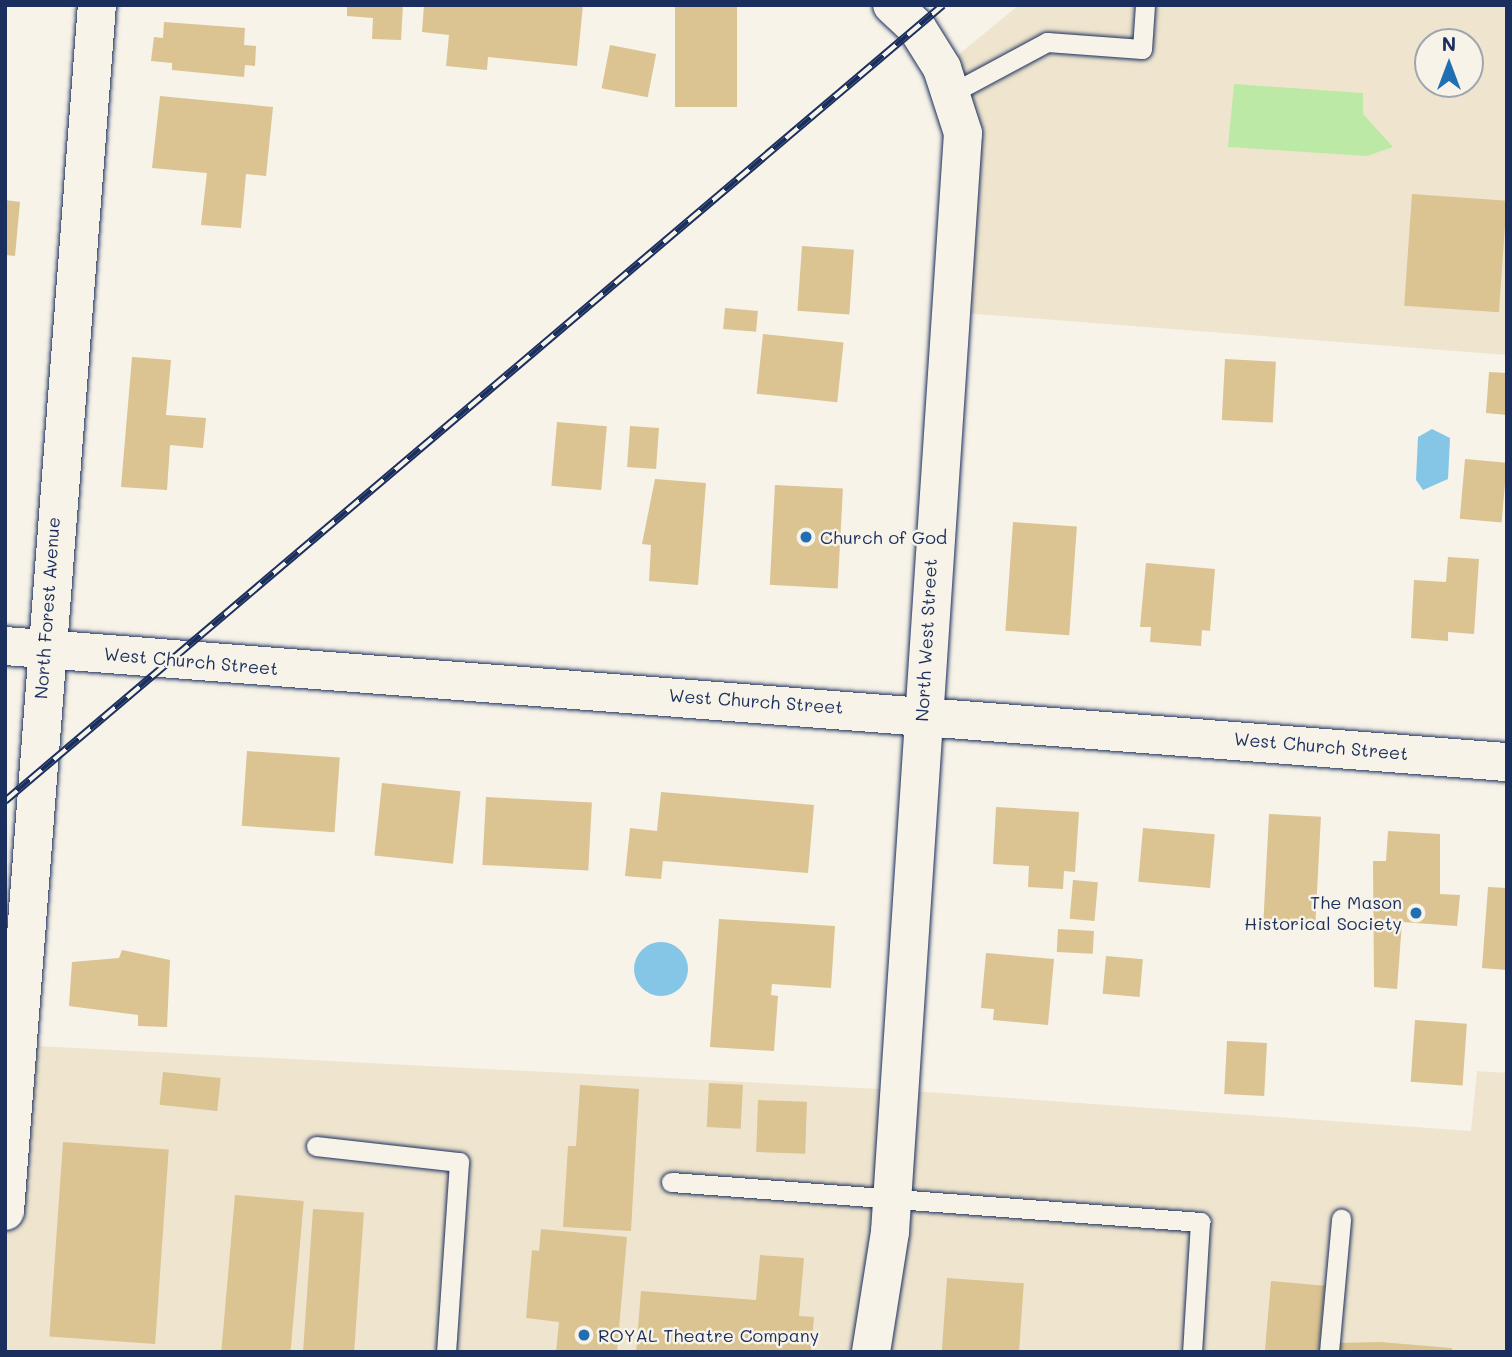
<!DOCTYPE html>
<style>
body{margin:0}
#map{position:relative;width:1512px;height:1357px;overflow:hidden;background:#f7f3e8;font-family:Mali,sans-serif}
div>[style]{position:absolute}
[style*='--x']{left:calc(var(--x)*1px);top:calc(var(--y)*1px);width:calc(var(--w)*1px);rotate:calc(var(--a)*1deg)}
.built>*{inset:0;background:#efe5ce}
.green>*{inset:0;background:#bde9a7}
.water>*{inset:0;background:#85c6e6}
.round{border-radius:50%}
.building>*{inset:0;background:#dbc392;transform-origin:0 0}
.roads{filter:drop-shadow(0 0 2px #1b2f5e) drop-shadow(0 0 2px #1b2f5e)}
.lane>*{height:19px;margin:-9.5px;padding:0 9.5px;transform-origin:9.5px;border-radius:9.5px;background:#f7f3e8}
.street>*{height:38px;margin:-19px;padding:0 19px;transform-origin:19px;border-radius:19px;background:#f7f3e8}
.rail>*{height:8px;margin-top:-4px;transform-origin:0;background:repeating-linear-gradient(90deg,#f7f3e8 0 16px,#1b2f5e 0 32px);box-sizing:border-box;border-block:2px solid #1b2f5e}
.dots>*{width:19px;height:19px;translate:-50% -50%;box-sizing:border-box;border:4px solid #f7f3e8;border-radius:50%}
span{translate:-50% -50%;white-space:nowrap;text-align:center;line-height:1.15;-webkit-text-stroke:5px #f7f3e8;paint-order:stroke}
.poi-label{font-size:18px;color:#1b2f5e}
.left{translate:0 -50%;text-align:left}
.right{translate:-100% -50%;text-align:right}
.street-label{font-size:18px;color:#1b2f5e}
.frame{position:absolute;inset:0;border:7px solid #1b2f5e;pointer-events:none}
.north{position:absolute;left:1414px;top:28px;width:70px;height:70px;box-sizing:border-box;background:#f7f3e8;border:2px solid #9fa5b1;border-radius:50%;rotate:0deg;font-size:19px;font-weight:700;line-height:28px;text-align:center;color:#1b2f5e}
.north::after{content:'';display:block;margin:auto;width:24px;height:32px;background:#1f6fb2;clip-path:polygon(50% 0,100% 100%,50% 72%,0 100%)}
</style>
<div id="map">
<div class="built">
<div style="clip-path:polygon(evenodd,1019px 5px,1507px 5px,1507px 355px,950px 312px,942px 68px,1019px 5px,1428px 42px,1470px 42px,1470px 84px,1428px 84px,1428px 42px)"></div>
<div style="clip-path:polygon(17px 1045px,899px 1090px,1471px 1131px,1477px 1071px,1507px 1073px,1507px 1352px,5px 1352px,5px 1213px)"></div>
</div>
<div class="green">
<div style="clip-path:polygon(1234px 84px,1363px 93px,1363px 114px,1393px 147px,1367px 156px,1228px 147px)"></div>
</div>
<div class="water">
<div style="clip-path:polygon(1432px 429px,1450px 438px,1448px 479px,1423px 490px,1416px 480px,1418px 437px)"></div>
<div class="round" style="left:634px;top:942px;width:54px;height:54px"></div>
</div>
<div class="building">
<div style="clip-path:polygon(347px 5px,403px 5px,401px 40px,372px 39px,373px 18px,347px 16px)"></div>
<div style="clip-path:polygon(424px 5px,583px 5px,577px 66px,488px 57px,487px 70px,446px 66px,449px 35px,422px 32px)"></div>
<div style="left:675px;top:5px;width:62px;height:102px"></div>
<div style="clip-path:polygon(164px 22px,245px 28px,244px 45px,256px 46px,255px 66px,245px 65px,244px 77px,172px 70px,172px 63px,151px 61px,154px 37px,163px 38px)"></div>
<div style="left:610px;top:45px;width:47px;height:44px;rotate:11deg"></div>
<div style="clip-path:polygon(160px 96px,273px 107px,266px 176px,246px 174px,241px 228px,201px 225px,207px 173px,152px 168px)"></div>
<div style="left:1412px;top:194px;width:95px;height:112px;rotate:4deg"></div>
<div style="clip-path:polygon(5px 200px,20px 202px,15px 256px,5px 255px)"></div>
<div style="left:802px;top:246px;width:52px;height:65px;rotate:4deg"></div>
<div style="left:725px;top:308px;width:33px;height:21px;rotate:5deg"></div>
<div style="left:763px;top:334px;width:81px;height:60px;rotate:6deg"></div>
<div style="clip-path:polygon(132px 357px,171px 360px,166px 415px,206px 418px,203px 448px,170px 445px,167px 490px,121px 487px)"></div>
<div style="left:1225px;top:359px;width:51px;height:61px;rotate:3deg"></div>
<div style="clip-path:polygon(1489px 372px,1507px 373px,1507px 415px,1486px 413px)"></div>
<div style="left:557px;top:422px;width:50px;height:64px;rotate:5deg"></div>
<div style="left:630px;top:426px;width:29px;height:41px;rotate:4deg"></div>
<div style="left:1465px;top:459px;width:42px;height:60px;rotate:5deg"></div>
<div style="clip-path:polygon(655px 479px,706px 483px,698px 585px,649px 581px,651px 545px,642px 544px)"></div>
<div style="left:775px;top:485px;width:68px;height:100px;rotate:3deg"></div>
<div style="left:1013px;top:522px;width:64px;height:109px;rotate:4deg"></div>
<div style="clip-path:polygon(1448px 557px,1479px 559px,1474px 634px,1448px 632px,1448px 641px,1411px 638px,1414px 580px,1446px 582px)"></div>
<div style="clip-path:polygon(1146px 563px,1215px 569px,1210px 631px,1202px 630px,1201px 646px,1150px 642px,1151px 627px,1140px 627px)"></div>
<div style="left:247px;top:751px;width:93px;height:75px;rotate:4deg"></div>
<div style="left:382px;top:783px;width:79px;height:73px;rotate:6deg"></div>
<div style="clip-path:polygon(661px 792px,814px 805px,808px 873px,663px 861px,661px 879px,625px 876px,630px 828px,657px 831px)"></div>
<div style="left:486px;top:797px;width:106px;height:68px;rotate:3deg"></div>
<div style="clip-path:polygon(996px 807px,1079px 812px,1075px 872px,1064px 871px,1063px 889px,1028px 887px,1029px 866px,993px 864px)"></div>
<div style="left:1269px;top:814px;width:52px;height:105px;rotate:3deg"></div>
<div style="left:1143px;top:828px;width:72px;height:54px;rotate:5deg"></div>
<div style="clip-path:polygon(1388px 831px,1440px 834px,1440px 894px,1460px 895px,1457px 926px,1402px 922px,1397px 989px,1374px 987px,1373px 861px,1386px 861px)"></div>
<div style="left:1073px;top:880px;width:25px;height:39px;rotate:5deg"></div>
<div style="clip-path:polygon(1488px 887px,1507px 888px,1507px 970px,1482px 968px)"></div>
<div style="clip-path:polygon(719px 919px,835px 926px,831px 988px,772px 984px,771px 995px,778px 996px,774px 1051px,710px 1047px)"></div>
<div style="left:1058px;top:929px;width:36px;height:23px;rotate:3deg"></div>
<div style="clip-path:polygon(122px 950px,170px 960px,167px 1027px,138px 1026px,138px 1015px,69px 1006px,72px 962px,119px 958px)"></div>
<div style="clip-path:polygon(986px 953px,1054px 959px,1048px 1025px,993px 1020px,994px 1009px,981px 1008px)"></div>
<div style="left:1106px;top:956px;width:37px;height:38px;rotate:5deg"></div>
<div style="left:1415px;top:1020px;width:52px;height:62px;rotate:4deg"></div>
<div style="left:1227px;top:1041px;width:40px;height:53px;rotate:3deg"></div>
<div style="left:163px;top:1072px;width:58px;height:33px;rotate:6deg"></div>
<div style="left:709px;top:1083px;width:34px;height:44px;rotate:3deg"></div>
<div style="clip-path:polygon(580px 1085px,639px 1089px,631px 1231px,563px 1227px,568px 1146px,576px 1146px)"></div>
<div style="left:758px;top:1100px;width:49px;height:52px;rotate:2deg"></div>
<div style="left:63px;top:1142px;width:106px;height:195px;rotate:4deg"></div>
<div style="left:235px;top:1195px;width:69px;height:157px;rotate:5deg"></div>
<div style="left:313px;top:1209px;width:51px;height:143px;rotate:4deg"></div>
<div style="clip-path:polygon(541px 1229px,627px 1237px,617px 1352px,556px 1352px,559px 1322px,526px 1318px,532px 1250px,539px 1251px)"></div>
<div style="clip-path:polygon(760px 1255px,804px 1258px,799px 1316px,814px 1317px,811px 1352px,636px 1352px,641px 1291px,756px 1300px)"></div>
<div style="left:947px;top:1278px;width:77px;height:74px;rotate:4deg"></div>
<div style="left:1271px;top:1281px;width:54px;height:71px;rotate:5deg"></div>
<div style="clip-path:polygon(1380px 1342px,1452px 1348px,1452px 1352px,1338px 1352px,1338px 1343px)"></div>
</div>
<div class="roads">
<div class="lane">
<div style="--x:952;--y:93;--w:108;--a:-28.2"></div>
<div style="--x:1047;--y:42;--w:95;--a:4.2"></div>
<div style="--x:1142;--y:49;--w:44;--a:-86.1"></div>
<div style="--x:316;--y:1146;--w:144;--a:6.4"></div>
<div style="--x:459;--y:1162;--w:190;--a:93.9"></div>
<div style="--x:671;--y:1182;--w:531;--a:4.32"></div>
<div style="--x:1200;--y:1222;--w:130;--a:93.5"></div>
<div style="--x:1329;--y:1352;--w:134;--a:-84.8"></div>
</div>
<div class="street">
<div style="--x:5;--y:646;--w:1506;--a:4.42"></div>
<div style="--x:5;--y:1211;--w:1210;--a:-85.64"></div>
<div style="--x:871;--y:1352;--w:121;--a:-81"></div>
<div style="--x:890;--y:1232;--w:1101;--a:-86.2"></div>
<div style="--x:963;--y:133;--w:68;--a:-107.9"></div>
<div style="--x:942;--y:68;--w:47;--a:-122"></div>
<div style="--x:917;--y:28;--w:34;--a:-137"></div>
</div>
</div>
<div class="rail">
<div style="--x:5;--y:801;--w:1230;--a:-40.32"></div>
</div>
<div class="dots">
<div style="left:806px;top:537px;background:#1f6fb2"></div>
<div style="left:1416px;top:913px;background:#1f6fb2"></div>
<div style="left:584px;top:1335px;background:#1f6fb2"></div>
</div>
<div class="poi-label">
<span class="left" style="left:820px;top:537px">Church of God</span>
<span class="right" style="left:1402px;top:913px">The Mason<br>Historical Society</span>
<span class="left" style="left:598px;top:1335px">ROYAL Theatre Company</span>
</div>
<div class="street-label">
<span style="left:47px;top:608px;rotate:-86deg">North Forest Avenue</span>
<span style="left:926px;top:640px;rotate:-87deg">North West Street</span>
<span style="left:191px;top:661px;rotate:5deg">West Church Street</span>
<span style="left:756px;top:701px;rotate:4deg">West Church Street</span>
<span style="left:1321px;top:746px;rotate:5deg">West Church Street</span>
</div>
<div class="frame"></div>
<div class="north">N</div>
</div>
